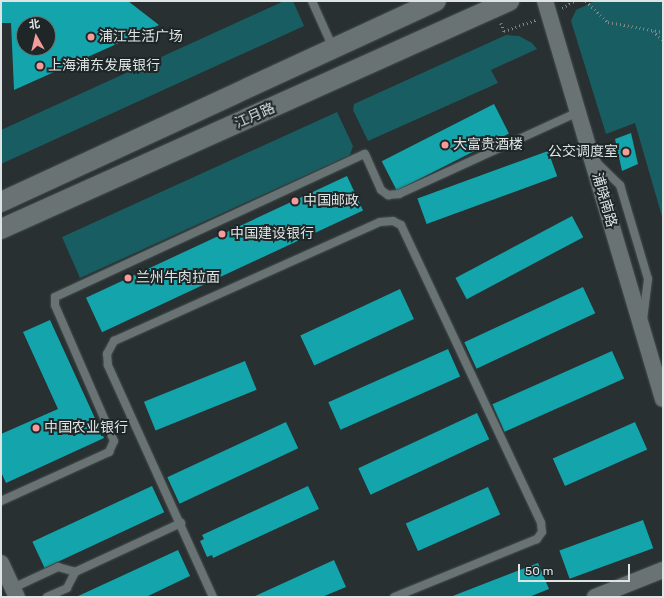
<!DOCTYPE html>
<meta charset="utf-8">
<style>
body{margin:0}
#map{position:relative;width:664px;height:598px;overflow:hidden;background:#283031;font-family:Rubik,"Noto Sans SC",sans-serif}
div>[style]{position:absolute}
[style*='--x']{left:calc(var(--x)*1px);top:calc(var(--y)*1px);width:calc(var(--w)*1px);rotate:calc(var(--a)*1deg)}
.green>*{inset:0;background:#185d61}
.building>*{inset:0;background:#13a4ac;transform-origin:0 0}
.path>*{height:2.5px;margin-top:-1.25px;transform-origin:0;background:repeating-linear-gradient(90deg,#808788 0 1px,transparent 0 4px)}
.roads{filter:drop-shadow(0 0 1px #464d4e) drop-shadow(0 0 1px #464d4e)}
.service>*{height:8px;margin:-4px;padding:0 4px;transform-origin:4px;border-radius:4px;background:#697374}
.minor>*{height:16px;margin:-8px;padding:0 8px;transform-origin:8px;border-radius:8px;background:#697374}
.tertiary>*{height:20px;margin:-10px;padding:0 10px;transform-origin:10px;border-radius:10px;background:#697374}
.dots>*{width:11px;height:11px;translate:-50% -50%;box-sizing:border-box;border:2px solid #1e2627;border-radius:50%}
span{translate:-50% -50%;white-space:nowrap;text-align:center;line-height:1.15;-webkit-text-stroke:4px #1e2627;paint-order:stroke}
.poi-label{font-size:14px;color:#dee4e4}
.left{translate:0 -50%;text-align:left}
.right{translate:-100% -50%;text-align:right}
.street-label{font-size:14px;color:#dee4e4}
.frame{position:absolute;inset:0;border:2px solid #dee4e4;pointer-events:none}
.north{position:absolute;left:16px;top:16px;width:40px;height:40px;box-sizing:border-box;background:#1e2627;border:1px solid #6b7273;border-radius:50%;rotate:352deg;font-size:11px;font-weight:700;line-height:16px;text-align:center;color:#dee4e4}
.north::after{content:'';display:block;margin:auto;width:14px;height:18px;background:#f59b9a;clip-path:polygon(50% 0,100% 100%,50% 72%,0 100%)}
.scale{position:absolute;left:518px;top:564px;width:112px;height:18px;box-sizing:border-box;border:2px solid #dee4e4;border-top:0;padding-left:5px;font-size:12px;line-height:14px;white-space:nowrap;color:#dee4e4;-webkit-text-stroke:3px #1e2627;paint-order:stroke}
</style>
<div id="map">
<div class="green">
<div style="clip-path:polygon(284px 1px,293px 1px,304px 26px,1px 164px,1px 130px)"></div>
<div style="clip-path:polygon(595px 1px,663px 1px,663px 220px,635px 123px,606px 134px,571px 21px,576px 10px)"></div>
<div style="clip-path:polygon(506px 35px,519px 36px,532px 43px,537px 49px,491px 70px,498px 83px,368px 141px,353px 110px,354px 104px)"></div>
<div style="clip-path:polygon(337px 112px,353px 146px,350px 155px,80px 278px,62px 237px)"></div>
</div>
<div class="building">
<div style="clip-path:polygon(evenodd,1px 1px,128px 1px,159px 25px,14px 90px,11px 23px,1px 23px,1px 1px,24px 24px,48px 24px,48px 48px,24px 48px,24px 24px)"></div>
<div style="left:494px;top:104px;width:33px;height:126px;rotate:63deg"></div>
<div style="clip-path:polygon(631px 133px,638px 164px,622px 171px,615px 139px)"></div>
<div style="left:548px;top:151px;width:27px;height:139px;rotate:70deg"></div>
<div style="left:347px;top:176px;width:38px;height:288px;rotate:65deg"></div>
<div style="left:572px;top:216px;width:24px;height:132px;rotate:62deg"></div>
<div style="left:583px;top:287px;width:29px;height:131px;rotate:65deg"></div>
<div style="left:400px;top:289px;width:33px;height:110px;rotate:65deg"></div>
<div style="clip-path:polygon(50px 320px,104px 438px,6px 483px,1px 472px,1px 434px,58px 409px,23px 332px)"></div>
<div style="left:448px;top:349px;width:30px;height:131px;rotate:66deg"></div>
<div style="left:612px;top:351px;width:30px;height:131px;rotate:66deg"></div>
<div style="left:245px;top:361px;width:31px;height:109px;rotate:68deg"></div>
<div style="left:477px;top:413px;width:29px;height:131px;rotate:65deg"></div>
<div style="left:286px;top:422px;width:29px;height:131px;rotate:65deg"></div>
<div style="left:635px;top:422px;width:30px;height:90px;rotate:66deg"></div>
<div style="left:152px;top:486px;width:29px;height:132px;rotate:65deg"></div>
<div style="clip-path:polygon(308px 486px,319px 509px,213px 558px,212px 555px,207px 557px,200px 541px,204px 539px,202px 535px)"></div>
<div style="left:488px;top:487px;width:30px;height:90px;rotate:66deg"></div>
<div style="left:643px;top:520px;width:30px;height:89px;rotate:70deg"></div>
<div style="clip-path:polygon(178px 550px,190px 576px,146px 597px,76px 597px)"></div>
<div style="clip-path:polygon(334px 560px,346px 587px,322px 597px,253px 597px)"></div>
<div style="clip-path:polygon(538px 563px,549px 589px,529px 597px,450px 597px)"></div>
</div>
<div class="path">
<div style="--x:586;--y:1;--w:30;--a:44"></div>
<div style="--x:608;--y:22;--w:56;--a:10.3"></div>
<div style="--x:562;--y:8;--w:14;--a:-30"></div>
<div style="--x:501;--y:23;--w:9;--a:69"></div>
<div style="--x:504;--y:31;--w:34;--a:-19"></div>
<div style="--x:653;--y:31;--w:13;--a:42"></div>
</div>
<div class="roads">
<div class="service">
<div style="--x:312;--y:1;--w:51;--a:65.9"></div>
<div style="--x:595;--y:161;--w:35;--a:44"></div>
<div style="--x:620;--y:185;--w:98;--a:73.4"></div>
<div style="--x:648;--y:279;--w:39;--a:97"></div>
<div style="--x:1;--y:501;--w:119;--a:-24.4"></div>
<div style="--x:109;--y:452;--w:12;--a:-66"></div>
<div style="--x:114;--y:441;--w:148;--a:-113.5"></div>
<div style="--x:55;--y:305;--w:8;--a:-90"></div>
<div style="--x:55;--y:297;--w:341;--a:-24.8"></div>
<div style="--x:365;--y:154;--w:39;--a:66"></div>
<div style="--x:381;--y:190;--w:9;--a:36"></div>
<div style="--x:388;--y:195;--w:11;--a:-5"></div>
<div style="--x:399;--y:194;--w:197;--a:-24.6"></div>
<div style="--x:13;--y:588;--w:50;--a:-25"></div>
<div style="--x:58;--y:567;--w:18;--a:16"></div>
<div style="--x:75;--y:572;--w:117;--a:-24.8"></div>
<div style="--x:47;--y:597;--w:22;--a:-24"></div>
<div style="--x:67;--y:588;--w:18;--a:-63"></div>
<div style="--x:213;--y:597;--w:255;--a:-114.4"></div>
<div style="--x:108;--y:365;--w:11;--a:-95"></div>
<div style="--x:107;--y:354;--w:15;--a:-62"></div>
<div style="--x:114;--y:341;--w:291;--a:-24.1"></div>
<div style="--x:380;--y:222;--w:13;--a:-4"></div>
<div style="--x:393;--y:221;--w:9;--a:27"></div>
<div style="--x:401;--y:225;--w:329;--a:64.8"></div>
<div style="--x:541;--y:523;--w:9;--a:84"></div>
<div style="--x:542;--y:532;--w:9;--a:126"></div>
<div style="--x:537;--y:539;--w:154;--a:157.9"></div>
</div>
<div class="minor">
<div style="--x:545;--y:1;--w:415;--a:73.5"></div>
<div style="--x:1;--y:563;--w:38;--a:65"></div>
<div style="--x:595;--y:597;--w:73;--a:-21.7"></div>
</div>
<div class="tertiary">
<div style="--x:1;--y:202;--w:479;--a:-24.8"></div>
<div style="--x:1;--y:229;--w:557;--a:-24.17"></div>
</div>
</div>
<div class="dots">
<div style="left:91px;top:37px;background:#f59b9a"></div>
<div style="left:40px;top:66px;background:#f59b9a"></div>
<div style="left:445px;top:145px;background:#f59b9a"></div>
<div style="left:626px;top:152px;background:#f59b9a"></div>
<div style="left:295px;top:201px;background:#f59b9a"></div>
<div style="left:222px;top:234px;background:#f59b9a"></div>
<div style="left:128px;top:278px;background:#f59b9a"></div>
<div style="left:36px;top:428px;background:#f59b9a"></div>
</div>
<div class="poi-label">
<span class="left" style="left:99px;top:37px">浦江生活广场</span>
<span class="left" style="left:48px;top:66px">上海浦东发展银行</span>
<span class="left" style="left:453px;top:145px">大富贵酒楼</span>
<span class="right" style="left:618px;top:152px">公交调度室</span>
<span class="left" style="left:303px;top:201px">中国邮政</span>
<span class="left" style="left:230px;top:234px">中国建设银行</span>
<span class="left" style="left:136px;top:278px">兰州牛肉拉面</span>
<span class="left" style="left:44px;top:428px">中国农业银行</span>
</div>
<div class="street-label">
<span style="left:255px;top:116px;rotate:-24deg">江月路</span>
<span style="left:604px;top:200px;rotate:74deg">浦晓南路</span>
</div>
<div class="frame"></div>
<div class="north">北</div>
<div class="scale">50 m</div>
</div>
